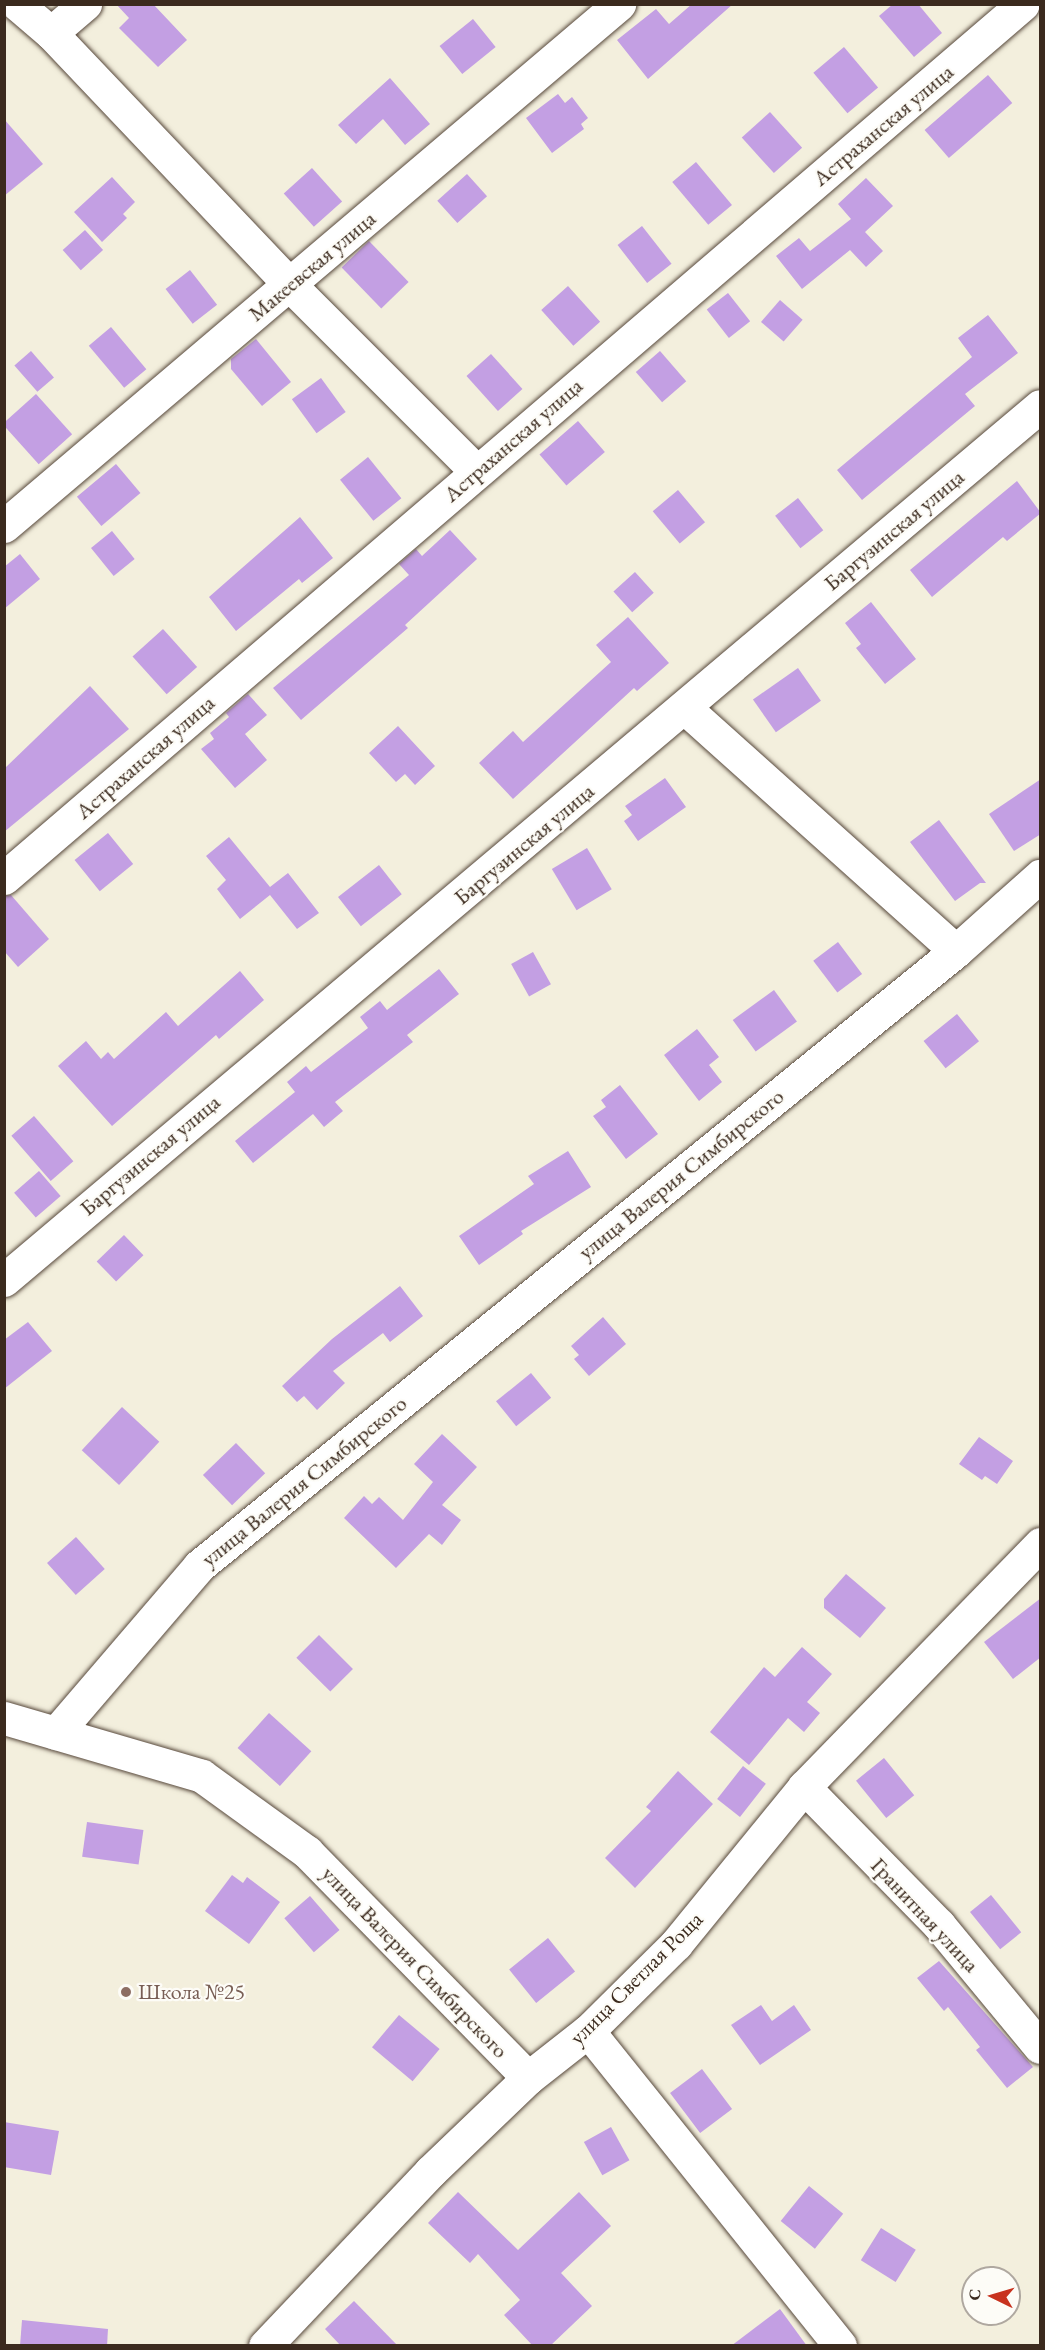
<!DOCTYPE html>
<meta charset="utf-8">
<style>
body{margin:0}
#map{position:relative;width:1045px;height:2350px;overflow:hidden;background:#f3efdd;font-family:"EB Garamond",serif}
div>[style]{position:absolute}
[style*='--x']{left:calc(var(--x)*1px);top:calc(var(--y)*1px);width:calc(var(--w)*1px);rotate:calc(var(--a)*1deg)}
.building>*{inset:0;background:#c39fe3;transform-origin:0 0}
.roads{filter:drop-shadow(0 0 2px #57483b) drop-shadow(0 0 2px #57483b)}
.minor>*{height:33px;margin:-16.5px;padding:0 16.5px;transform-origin:16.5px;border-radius:16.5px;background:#fff}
.tertiary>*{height:33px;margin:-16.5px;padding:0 16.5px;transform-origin:16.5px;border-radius:16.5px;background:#fff}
.dots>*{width:16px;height:16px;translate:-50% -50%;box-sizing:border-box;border:3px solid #fdfcf7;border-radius:50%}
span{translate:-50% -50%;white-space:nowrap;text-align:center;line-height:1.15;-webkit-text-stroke:4.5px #fdfcf7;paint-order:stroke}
.street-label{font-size:22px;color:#3b2a1e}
.education-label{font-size:22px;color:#785e54}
.left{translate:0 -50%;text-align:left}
.frame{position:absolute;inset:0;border:6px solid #3b2a1e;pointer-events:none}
.north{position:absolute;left:961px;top:2266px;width:60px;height:60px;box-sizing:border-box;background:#fdfcf7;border:2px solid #afa8a0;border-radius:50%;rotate:275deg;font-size:16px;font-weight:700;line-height:24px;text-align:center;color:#3b2a1e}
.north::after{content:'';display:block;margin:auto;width:21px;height:27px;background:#c8321e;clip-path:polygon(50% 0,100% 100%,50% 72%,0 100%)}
</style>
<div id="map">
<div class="building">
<div style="clip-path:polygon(116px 4px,153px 4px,187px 40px,158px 67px,119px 28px,129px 18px)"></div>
<div style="clip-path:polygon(692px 4px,733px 4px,648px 79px,617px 40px,656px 9px,669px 24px)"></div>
<div style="clip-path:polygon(893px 4px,918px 4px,942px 33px,914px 57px,879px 16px)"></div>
<div style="left:473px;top:19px;width:36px;height:43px;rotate:51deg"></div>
<div style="left:844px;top:47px;width:53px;height:40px;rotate:50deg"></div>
<div style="left:988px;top:75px;width:37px;height:84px;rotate:49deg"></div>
<div style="clip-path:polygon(390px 78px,430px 124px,405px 145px,383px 119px,356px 144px,338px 125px)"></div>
<div style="clip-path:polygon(558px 94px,565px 103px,572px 97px,588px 118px,581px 124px,584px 129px,552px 153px,526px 118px)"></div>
<div style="left:770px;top:112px;width:48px;height:38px;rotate:48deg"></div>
<div style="clip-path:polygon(4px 119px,43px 164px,4px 196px)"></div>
<div style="left:696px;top:162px;width:56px;height:31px;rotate:50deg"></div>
<div style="left:312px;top:168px;width:45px;height:38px;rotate:48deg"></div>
<div style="left:467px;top:174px;width:30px;height:40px;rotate:48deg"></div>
<div style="clip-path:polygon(112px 177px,135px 202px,123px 214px,127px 218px,102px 242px,74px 212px)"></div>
<div style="clip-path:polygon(866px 178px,893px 206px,865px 232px,883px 251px,866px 267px,850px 250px,802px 289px,776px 256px,799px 238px,810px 251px,851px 219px,838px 204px)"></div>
<div style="left:642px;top:226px;width:48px;height:31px;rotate:52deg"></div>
<div style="left:85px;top:230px;width:27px;height:30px;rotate:48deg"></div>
<div style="left:369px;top:241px;width:57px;height:38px;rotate:46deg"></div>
<div style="left:190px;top:270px;width:44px;height:31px;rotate:52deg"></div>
<div style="left:568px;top:286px;width:48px;height:36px;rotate:48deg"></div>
<div style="left:728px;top:293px;width:36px;height:27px;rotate:52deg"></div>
<div style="left:780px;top:300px;width:30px;height:29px;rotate:41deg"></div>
<div style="clip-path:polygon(988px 315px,1018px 353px,965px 394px,975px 406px,862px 500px,837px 470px,972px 357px,958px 338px)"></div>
<div style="left:111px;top:327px;width:55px;height:29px;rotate:50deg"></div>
<div style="clip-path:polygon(256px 339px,291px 382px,262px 406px,231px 369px,231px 359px)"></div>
<div style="left:31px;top:351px;width:35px;height:22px;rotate:49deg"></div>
<div style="left:660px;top:351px;width:40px;height:32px;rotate:49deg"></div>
<div style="left:491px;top:354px;width:47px;height:33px;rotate:48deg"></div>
<div style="left:321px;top:378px;width:42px;height:36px;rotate:54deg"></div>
<div style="left:36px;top:394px;width:54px;height:45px;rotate:48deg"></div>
<div style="left:578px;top:421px;width:41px;height:51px;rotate:49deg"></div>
<div style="left:368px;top:457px;width:53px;height:36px;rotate:51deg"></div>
<div style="left:116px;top:464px;width:38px;height:51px;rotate:50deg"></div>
<div style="clip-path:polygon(1017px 481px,1041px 513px,1007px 541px,1003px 537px,932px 597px,910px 570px)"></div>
<div style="left:678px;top:490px;width:42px;height:33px;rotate:50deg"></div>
<div style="left:798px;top:498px;width:41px;height:29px;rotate:52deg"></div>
<div style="clip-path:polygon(300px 517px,333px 558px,302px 583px,299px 579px,236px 631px,209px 597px)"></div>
<div style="clip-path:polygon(450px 530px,477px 559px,405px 625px,408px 628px,301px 720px,273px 688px,409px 575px,399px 564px,416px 549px,422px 556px)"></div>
<div style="left:112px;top:531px;width:36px;height:27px;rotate:51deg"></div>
<div style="clip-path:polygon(20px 554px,40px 579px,4px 609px,4px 567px)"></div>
<div style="left:635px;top:572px;width:28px;height:29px;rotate:48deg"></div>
<div style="clip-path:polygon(871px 602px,916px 659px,885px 684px,856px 648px,861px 644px,845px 623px)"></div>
<div style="clip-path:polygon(628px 617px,669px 663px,637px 691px,634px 688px,513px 799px,479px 763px,513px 731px,523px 742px,611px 662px,596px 645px)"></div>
<div style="left:163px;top:629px;width:51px;height:41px;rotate:48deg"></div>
<div style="left:798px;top:668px;width:40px;height:55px;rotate:55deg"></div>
<div style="clip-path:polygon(90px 686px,129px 729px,4px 832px,4px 769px)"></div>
<div style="clip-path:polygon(248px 694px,267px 715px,245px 734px,267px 760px,235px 788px,201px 749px,214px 739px,210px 733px,229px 717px,226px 713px)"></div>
<div style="clip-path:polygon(398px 726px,435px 766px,415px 785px,405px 774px,396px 782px,369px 753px)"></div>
<div style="clip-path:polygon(665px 778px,686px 807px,638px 841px,624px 821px,632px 815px,625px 806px)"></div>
<div style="clip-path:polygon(1041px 779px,1041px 834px,1014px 851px,989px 814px)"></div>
<div style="clip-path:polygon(939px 820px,986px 883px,980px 883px,955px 901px,910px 842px)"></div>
<div style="left:108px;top:833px;width:40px;height:43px;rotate:51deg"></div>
<div style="clip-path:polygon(229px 837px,270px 887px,288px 873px,319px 913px,297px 929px,270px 895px,240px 919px,217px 889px,226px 880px,206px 856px)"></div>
<div style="left:587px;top:848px;width:48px;height:41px;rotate:59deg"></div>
<div style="left:379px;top:865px;width:37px;height:52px;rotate:52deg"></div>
<div style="clip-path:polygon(11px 895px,49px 939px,18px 967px,4px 951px,4px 896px)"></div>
<div style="left:838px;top:942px;width:40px;height:31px;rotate:53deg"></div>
<div style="left:533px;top:952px;width:37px;height:25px;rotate:61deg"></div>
<div style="clip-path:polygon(439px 969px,459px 994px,407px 1035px,413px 1042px,335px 1102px,343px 1111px,324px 1127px,313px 1114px,253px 1163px,235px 1141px,295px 1092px,287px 1082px,306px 1066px,311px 1072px,368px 1028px,360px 1017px,380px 1001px,387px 1010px)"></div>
<div style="clip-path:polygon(240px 971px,264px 1000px,219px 1039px,216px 1035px,112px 1126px,58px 1066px,86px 1041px,101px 1059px,108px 1052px,114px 1059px,166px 1012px,178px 1026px)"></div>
<div style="left:774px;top:990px;width:39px;height:51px;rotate:54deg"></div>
<div style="left:957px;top:1014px;width:35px;height:43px;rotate:51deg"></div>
<div style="clip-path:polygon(697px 1029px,719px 1057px,709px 1065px,722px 1082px,699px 1101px,664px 1055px)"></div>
<div style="clip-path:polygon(620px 1085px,658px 1134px,626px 1159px,593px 1116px,606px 1107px,601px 1100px)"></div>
<div style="left:34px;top:1116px;width:60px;height:30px;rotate:49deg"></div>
<div style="clip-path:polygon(568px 1151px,591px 1187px,521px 1231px,523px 1234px,479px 1265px,459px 1236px,534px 1184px,528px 1176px)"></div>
<div style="left:39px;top:1171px;width:33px;height:33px;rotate:49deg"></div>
<div style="left:124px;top:1235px;width:28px;height:38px;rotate:46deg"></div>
<div style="clip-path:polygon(400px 1286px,423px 1316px,390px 1342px,383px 1333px,333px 1371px,345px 1383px,317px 1410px,304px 1396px,297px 1402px,282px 1386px,332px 1339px)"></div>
<div style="clip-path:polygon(603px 1317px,626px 1344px,589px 1376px,574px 1359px,579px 1355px,571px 1346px)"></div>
<div style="clip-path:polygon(28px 1322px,52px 1351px,4px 1389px,4px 1340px)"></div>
<div style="left:531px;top:1373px;width:32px;height:45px;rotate:51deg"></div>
<div style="left:122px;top:1407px;width:51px;height:59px;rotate:43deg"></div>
<div style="clip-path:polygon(442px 1434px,477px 1467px,442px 1505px,461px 1520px,442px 1545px,429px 1534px,396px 1568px,344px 1518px,364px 1496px,372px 1504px,379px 1497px,403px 1520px,433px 1482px,414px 1464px)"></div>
<div style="clip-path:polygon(979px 1437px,1013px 1461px,997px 1484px,985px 1476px,982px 1480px,959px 1464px)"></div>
<div style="left:236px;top:1443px;width:42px;height:46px;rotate:46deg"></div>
<div style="left:76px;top:1537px;width:43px;height:39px;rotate:48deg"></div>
<div style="clip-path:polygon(846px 1574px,886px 1608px,860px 1638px,824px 1608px,824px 1599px)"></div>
<div style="clip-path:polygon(1041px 1598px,1041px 1657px,1013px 1679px,984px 1642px)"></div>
<div style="left:319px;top:1635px;width:48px;height:32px;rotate:45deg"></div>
<div style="clip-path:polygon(802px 1647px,832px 1674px,807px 1702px,820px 1713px,804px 1732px,788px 1718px,749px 1765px,710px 1732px,764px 1667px,775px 1677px)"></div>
<div style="left:269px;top:1713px;width:57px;height:47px;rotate:42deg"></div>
<div style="left:884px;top:1758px;width:48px;height:36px;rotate:51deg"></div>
<div style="left:743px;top:1766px;width:29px;height:42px;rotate:38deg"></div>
<div style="clip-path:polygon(678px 1771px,713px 1804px,635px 1888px,605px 1858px,651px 1811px,646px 1807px)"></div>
<div style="left:87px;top:1822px;width:57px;height:35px;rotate:8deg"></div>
<div style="clip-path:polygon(232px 1875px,243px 1883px,247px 1877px,280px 1902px,249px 1944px,205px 1911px)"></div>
<div style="left:991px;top:1895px;width:48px;height:27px;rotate:51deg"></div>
<div style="left:310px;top:1896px;width:45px;height:34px;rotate:49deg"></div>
<div style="left:548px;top:1938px;width:43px;height:50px;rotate:51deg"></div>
<div style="clip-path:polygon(939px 1961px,1033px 2067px,1007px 2088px,976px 2050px,980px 2047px,948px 2007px,944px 2011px,917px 1978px)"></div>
<div style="clip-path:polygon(761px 2005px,772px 2021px,794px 2005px,811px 2030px,760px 2065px,731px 2025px)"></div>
<div style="left:399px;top:2015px;width:53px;height:42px;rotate:40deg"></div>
<div style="left:702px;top:2069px;width:50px;height:40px;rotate:53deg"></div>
<div style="clip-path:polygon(4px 2122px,59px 2131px,51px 2175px,4px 2167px)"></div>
<div style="left:611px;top:2127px;width:38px;height:31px;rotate:61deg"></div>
<div style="left:809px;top:2186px;width:44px;height:45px;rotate:39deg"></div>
<div style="clip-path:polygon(458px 2192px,518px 2250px,579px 2192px,611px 2226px,561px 2273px,592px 2306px,550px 2346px,533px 2346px,504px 2315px,520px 2300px,478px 2254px,470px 2263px,428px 2223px)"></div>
<div style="left:881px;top:2228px;width:41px;height:38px;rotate:32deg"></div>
<div style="clip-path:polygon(354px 2301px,398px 2346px,341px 2346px,325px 2329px)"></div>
<div style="clip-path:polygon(780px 2309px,807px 2346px,731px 2346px)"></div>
<div style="clip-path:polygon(22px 2320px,108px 2329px,107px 2346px,20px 2346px)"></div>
</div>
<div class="roads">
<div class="minor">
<div style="--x:17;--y:4;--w:45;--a:40.5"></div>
<div style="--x:51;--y:33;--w:347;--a:46.5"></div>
<div style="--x:290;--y:285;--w:263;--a:45"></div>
<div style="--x:51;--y:33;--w:45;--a:-40.5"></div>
<div style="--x:4;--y:526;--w:807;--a:-40.32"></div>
<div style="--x:685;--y:708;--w:364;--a:41.9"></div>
<div style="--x:4;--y:878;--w:1342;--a:-40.62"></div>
<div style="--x:4;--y:1718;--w:206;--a:16.3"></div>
<div style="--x:202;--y:1776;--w:130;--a:35.9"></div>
<div style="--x:307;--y:1852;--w:316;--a:45.6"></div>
<div style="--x:56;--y:1733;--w:220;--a:-49.4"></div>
<div style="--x:199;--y:1566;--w:975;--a:-39.09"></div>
<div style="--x:956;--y:951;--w:113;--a:-41.8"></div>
<div style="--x:804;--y:1787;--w:193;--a:45.6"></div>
<div style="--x:939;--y:1925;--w:158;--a:50.4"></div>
<div style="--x:588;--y:2031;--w:403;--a:51.3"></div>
<div style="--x:265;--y:2346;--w:240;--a:-46.5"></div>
<div style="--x:430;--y:2172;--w:136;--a:-43.8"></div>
<div style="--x:528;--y:2078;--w:76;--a:-38.1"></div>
<div style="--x:588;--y:2031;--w:124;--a:-44.7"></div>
<div style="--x:676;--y:1944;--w:203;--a:-50.8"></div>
<div style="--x:804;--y:1787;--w:339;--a:-45.8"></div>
</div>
<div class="tertiary">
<div style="--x:4;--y:1280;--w:1355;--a:-40.15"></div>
</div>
</div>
<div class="dots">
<div style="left:126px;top:1992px;background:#8d6e63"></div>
</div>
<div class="street-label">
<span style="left:883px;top:125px;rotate:-40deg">Астраханская улица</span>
<span style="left:312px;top:266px;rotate:-40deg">Макеевская улица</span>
<span style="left:513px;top:440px;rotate:-41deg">Астраханская улица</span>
<span style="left:894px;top:530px;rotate:-40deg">Баргузинская улица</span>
<span style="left:145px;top:757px;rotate:-41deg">Астраханская улица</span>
<span style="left:524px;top:844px;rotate:-40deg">Баргузинская улица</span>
<span style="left:150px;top:1155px;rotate:-40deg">Баргузинская улица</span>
<span style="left:681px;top:1174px;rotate:-39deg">улица Валерия Симбирского</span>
<span style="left:304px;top:1481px;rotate:-39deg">улица Валерия Симбирского</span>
<span style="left:925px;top:1915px;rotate:47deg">Гранитная улица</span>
<span style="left:415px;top:1962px;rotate:46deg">улица Валерия Симбирского</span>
<span style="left:636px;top:1978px;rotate:-45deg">улица Светлая Роща</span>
</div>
<div class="education-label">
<span class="left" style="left:138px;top:1992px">Школа №25</span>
</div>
<div class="frame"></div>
<div class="north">С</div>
</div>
